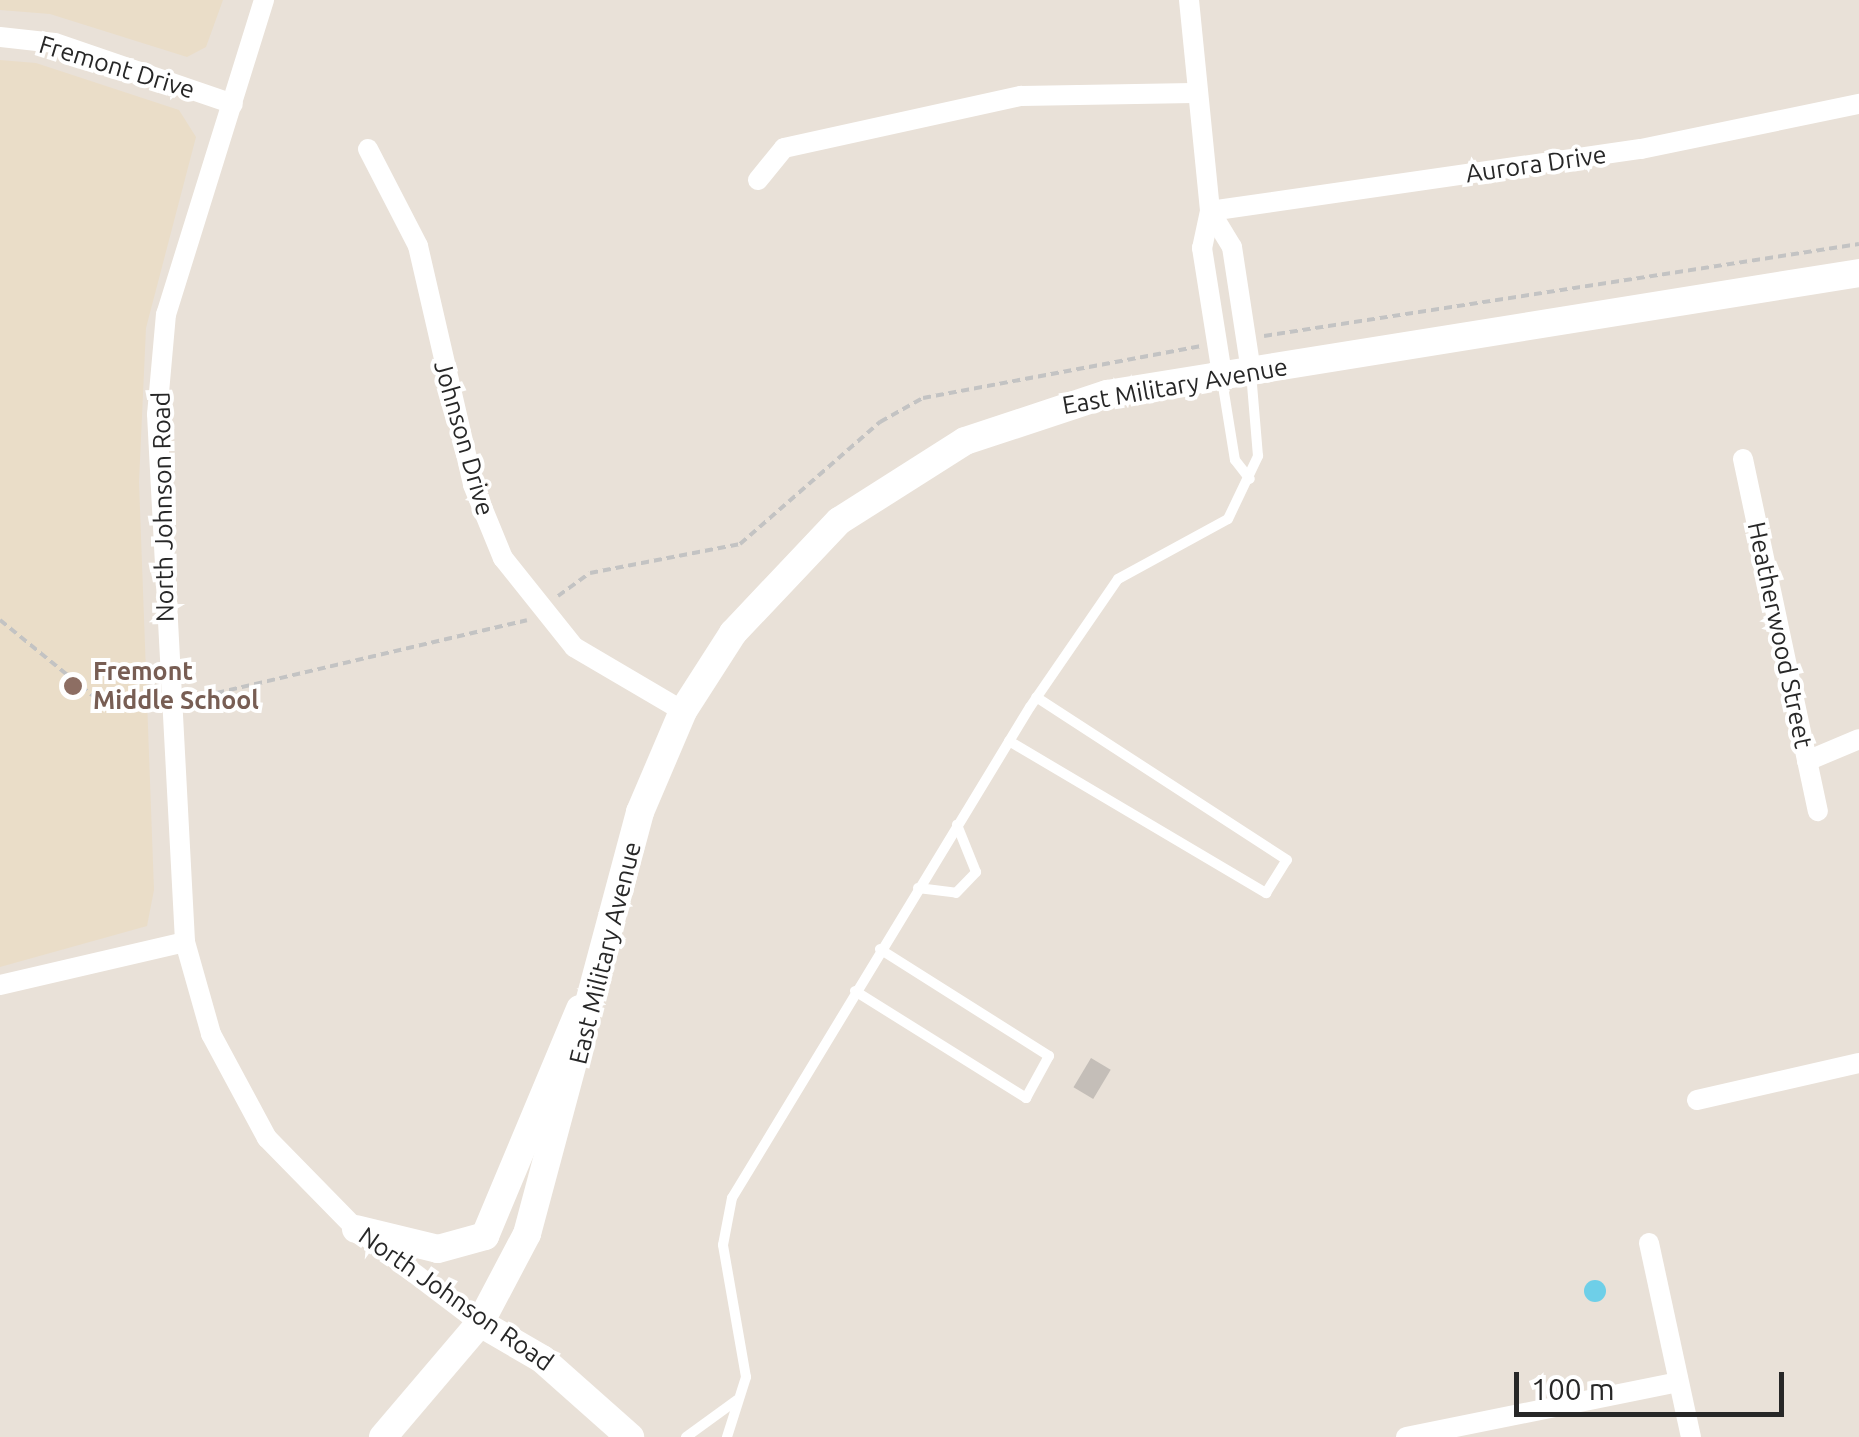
<!DOCTYPE html>
<style>
body{margin:0}
#map{position:relative;width:1859px;height:1437px;overflow:hidden;background:#e9e1d8;font-family:Ubuntu,sans-serif}
div>[style]{position:absolute}
[style*='--x']{left:calc(var(--x)*1px);top:calc(var(--y)*1px);width:calc(var(--w)*1px);rotate:calc(var(--a)*1deg)}
.education>*{inset:0;background:#eaddc8}
.water>*{inset:0;background:#6ecfe8}
.round{border-radius:50%}
.building>*{inset:0;background:#c4beb8;transform-origin:0 0}
.path>*{height:4px;margin-top:-2px;transform-origin:0;background:repeating-linear-gradient(90deg,#c3c3c3 0 8px,transparent 0 13px)}
.lane>*{height:10px;margin:-5px;padding:0 5px;transform-origin:5px;border-radius:5px;background:#fff}
.street>*{height:20px;margin:-10px;padding:0 10px;transform-origin:10px;border-radius:10px;background:#fff}
.secondary>*{height:28px;margin:-14px;padding:0 14px;transform-origin:14px;border-radius:14px;background:#fff}
.dots>*{width:28px;height:28px;translate:-50% -50%;box-sizing:border-box;border:5px solid #fff;border-radius:50%}
span{translate:-50% -50%;white-space:nowrap;text-align:center;line-height:1.15;-webkit-text-stroke:8px #fff;paint-order:stroke}
.street-label{font-size:25px;color:#272727}
.education-label{font-size:25px;color:#785e54;font-weight:700}
.left{translate:0 -50%;text-align:left}
.scale{position:absolute;left:1514px;top:1372px;width:270px;height:45px;box-sizing:border-box;border:5px solid #272727;border-top:0;padding-left:12px;font-size:30px;line-height:35px;white-space:nowrap;color:#272727;-webkit-text-stroke:8px #fff;paint-order:stroke}
</style>
<div id="map">
<div class="education">
<div style="clip-path:polygon(0 0,223px 0,206px 47px,187px 57px,50px 14px,0 10px)"></div>
<div style="clip-path:polygon(0 60px,36px 63px,179px 110px,196px 137px,146px 328px,139px 482px,154px 890px,147px 926px,0 967px)"></div>
</div>
<div class="water">
<div class="round" style="left:1584px;top:1280px;width:22px;height:22px"></div>
</div>
<div class="building">
<div style="left:1091px;top:1058px;width:23px;height:34px;rotate:31deg"></div>
</div>
<div class="path">
<div style="--x:1264;--y:336;--w:602;--a:-8.79"></div>
<div style="--x:558;--y:596;--w:39;--a:-36"></div>
<div style="--x:590;--y:573;--w:153;--a:-10.9"></div>
<div style="--x:740;--y:544;--w:186;--a:-41.1"></div>
<div style="--x:880;--y:422;--w:49;--a:-29.2"></div>
<div style="--x:923;--y:398;--w:283;--a:-10.6"></div>
<div style="--x:0;--y:620;--w:125;--a:39.2"></div>
<div style="--x:97;--y:699;--w:55;--a:1"></div>
<div style="--x:191;--y:699;--w:345;--a:-13.2"></div>
</div>
<div class="lane">
<div style="--x:1222;--y:380;--w:81;--a:80.8"></div>
<div style="--x:1235;--y:460;--w:24;--a:52"></div>
<div style="--x:1009;--y:741;--w:299;--a:30.6"></div>
<div style="--x:1266;--y:893;--w:39;--a:-58"></div>
<div style="--x:1287;--y:860;--w:299;--a:-147"></div>
<div style="--x:918;--y:888;--w:38;--a:7"></div>
<div style="--x:956;--y:893;--w:29;--a:-46"></div>
<div style="--x:976;--y:872;--w:51;--a:-112"></div>
<div style="--x:855;--y:991;--w:202;--a:32"></div>
<div style="--x:1026;--y:1098;--w:48;--a:-61.3"></div>
<div style="--x:1049;--y:1056;--w:200;--a:-147.7"></div>
<div style="--x:686;--y:1437;--w:63;--a:-36"></div>
<div style="--x:727;--y:1437;--w:63;--a:-72.4"></div>
<div style="--x:746;--y:1377;--w:134;--a:-99.9"></div>
<div style="--x:723;--y:1245;--w:48;--a:-79.2"></div>
<div style="--x:732;--y:1198;--w:574;--a:-58.75"></div>
<div style="--x:1030;--y:707;--w:155;--a:-55.5"></div>
<div style="--x:1118;--y:579;--w:125;--a:-28.6"></div>
<div style="--x:1228;--y:519;--w:70;--a:-64.5"></div>
<div style="--x:1258;--y:456;--w:84;--a:-94.8"></div>
</div>
<div class="street">
<div style="--x:264;--y:0;--w:329;--a:107.3"></div>
<div style="--x:166;--y:314;--w:100;--a:95.1"></div>
<div style="--x:157;--y:414;--w:529;--a:86.96"></div>
<div style="--x:185;--y:942;--w:96;--a:74.2"></div>
<div style="--x:211;--y:1034;--w:118;--a:61.7"></div>
<div style="--x:267;--y:1138;--w:127;--a:45.6"></div>
<div style="--x:356;--y:1229;--w:156;--a:37.2"></div>
<div style="--x:1189;--y:0;--w:212;--a:84.3"></div>
<div style="--x:1210;--y:211;--w:38;--a:102"></div>
<div style="--x:1202;--y:248;--w:128;--a:81"></div>
<div style="--x:0;--y:37;--w:55;--a:6.2"></div>
<div style="--x:55;--y:43;--w:188;--a:18.9"></div>
<div style="--x:368;--y:149;--w:109;--a:62.7"></div>
<div style="--x:418;--y:246;--w:245;--a:77"></div>
<div style="--x:473;--y:485;--w:79;--a:67.7"></div>
<div style="--x:503;--y:558;--w:114;--a:51.4"></div>
<div style="--x:574;--y:647;--w:126;--a:30.4"></div>
<div style="--x:758;--y:180;--w:41;--a:-50.9"></div>
<div style="--x:784;--y:148;--w:243;--a:-12.4"></div>
<div style="--x:1021;--y:96;--w:172;--a:-1"></div>
<div style="--x:1210;--y:211;--w:435;--a:-8.2"></div>
<div style="--x:1641;--y:149;--w:223;--a:-11.7"></div>
<div style="--x:1210;--y:211;--w:42;--a:58.6"></div>
<div style="--x:1232;--y:247;--w:125;--a:81.3"></div>
<div style="--x:1743;--y:459;--w:360;--a:78"></div>
<div style="--x:1807;--y:761;--w:56;--a:-22.9"></div>
<div style="--x:0;--y:985;--w:190;--a:-13.1"></div>
<div style="--x:1697;--y:1100;--w:166;--a:-12.9"></div>
<div style="--x:1649;--y:1243;--w:198;--a:77.8"></div>
<div style="--x:1406;--y:1437;--w:278;--a:-11.4"></div>
</div>
<div class="secondary">
<div style="--x:356;--y:1229;--w:84;--a:13.7"></div>
<div style="--x:438;--y:1249;--w:49;--a:-15.5"></div>
<div style="--x:485;--y:1236;--w:246;--a:-67.3"></div>
<div style="--x:480;--y:1323;--w:72;--a:30.1"></div>
<div style="--x:542;--y:1359;--w:118;--a:41.6"></div>
<div style="--x:383;--y:1437;--w:150;--a:-49.6"></div>
<div style="--x:480;--y:1323;--w:101;--a:-62.2"></div>
<div style="--x:527;--y:1234;--w:437;--a:-75"></div>
<div style="--x:640;--y:812;--w:110;--a:-66.9"></div>
<div style="--x:683;--y:711;--w:93;--a:-57.3"></div>
<div style="--x:733;--y:633;--w:154;--a:-46.6"></div>
<div style="--x:839;--y:521;--w:149;--a:-32.4"></div>
<div style="--x:965;--y:441;--w:150;--a:-18.3"></div>
<div style="--x:1107;--y:394;--w:762;--a:-9.14"></div>
</div>
<div class="dots">
<div style="left:73px;top:686px;background:#8d6e63"></div>
</div>
<div class="street-label">
<span style="left:117px;top:67px;rotate:17deg">Fremont Drive</span>
<span style="left:1536px;top:164px;rotate:-8deg">Aurora Drive</span>
<span style="left:1175px;top:386px;rotate:-10deg">East Military Avenue</span>
<span style="left:464px;top:438px;rotate:74deg">Johnson Drive</span>
<span style="left:163px;top:507px;rotate:-91deg">North Johnson Road</span>
<span style="left:1780px;top:635px;rotate:78deg">Heatherwood Street</span>
<span style="left:605px;top:953px;rotate:-76deg">East Military Avenue</span>
<span style="left:456px;top:1299px;rotate:35deg">North Johnson Road</span>
</div>
<div class="education-label">
<span class="left" style="left:93px;top:686px">Fremont<br>Middle School</span>
</div>
<div class="scale">100 m</div>
</div>
